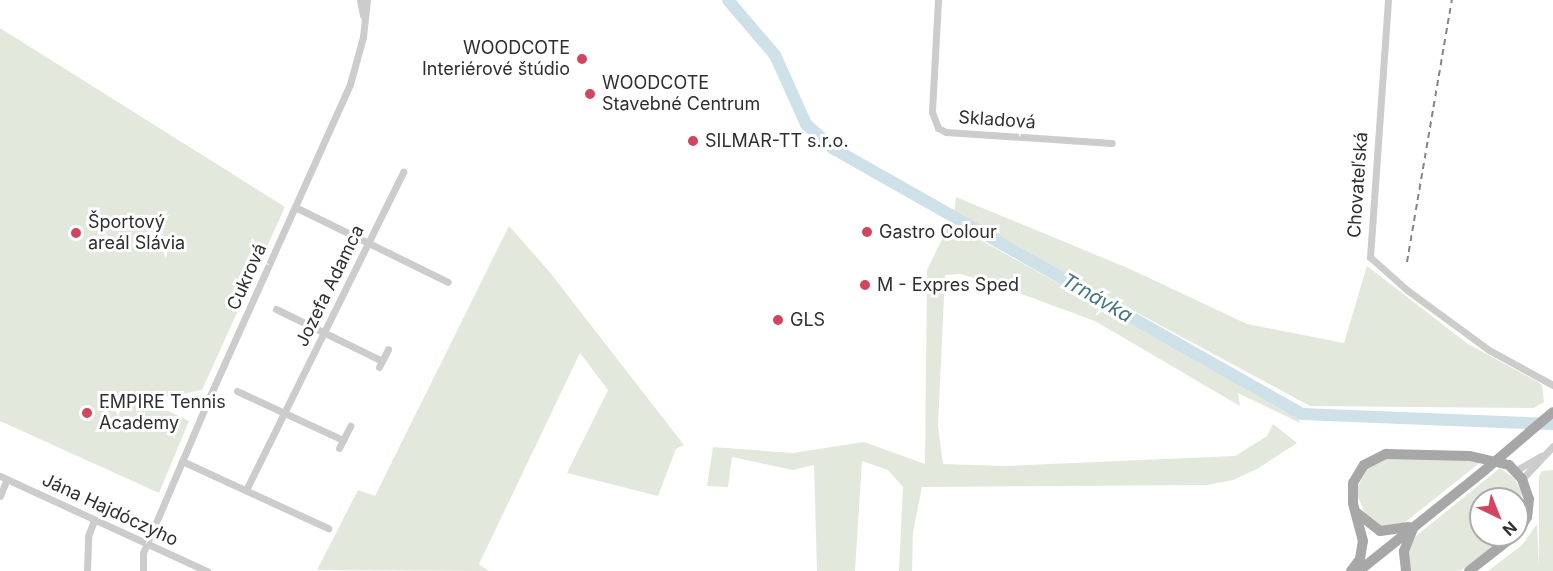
<!DOCTYPE html>
<meta charset="utf-8">
<style>
body{margin:0}
#map{position:relative;width:1553px;height:571px;overflow:hidden;background:#fff;font-family:Inter,sans-serif}
div>[style]{position:absolute}
[style*='--x']{left:calc(var(--x)*1px);top:calc(var(--y)*1px);width:calc(var(--w)*1px);rotate:calc(var(--a)*1deg)}
.green>*{inset:0;background:#e3e8dc}
.river>*{height:12px;margin:-6px;padding:0 6px;transform-origin:6px;border-radius:6px;background:#cee0e8}
.street>*{height:7px;margin:-3.5px;padding:0 3.5px;transform-origin:3.5px;border-radius:3.5px;background:#ccc}
.primary>*{height:10px;margin:-5px;padding:0 5px;transform-origin:5px;border-radius:5px;background:#a7a7a7}
.rail>*{height:2px;margin-top:-1px;transform-origin:0;background:repeating-linear-gradient(90deg,#848484 0 6px,transparent 0 10.5px)}
.primary-bridge>*{height:10px;margin:-5px;padding:0 5px;transform-origin:5px;border-radius:5px;background:#a7a7a7}
.dots>*{width:16px;height:16px;translate:-50% -50%;box-sizing:border-box;border:3px solid #fff;border-radius:50%}
span{translate:-50% -50%;white-space:nowrap;text-align:center;line-height:1.15;-webkit-text-stroke:6px #fff;paint-order:stroke}
.poi-label{font-size:18px;color:#2f2f2f}
.right{translate:-100% -50%;text-align:right}
.left{translate:0 -50%;text-align:left}
.street-label{font-size:18px;color:#2f2f2f}
.water-label{font-size:20px;color:#467588;font-style:italic}
.north{position:absolute;left:1469px;top:487px;width:60px;height:60px;box-sizing:border-box;background:#fff;border:2px solid #acacac;border-radius:50%;rotate:137deg;font-size:16px;font-weight:700;line-height:24px;text-align:center;color:#2f2f2f}
.north::after{content:'';display:block;margin:auto;width:21px;height:27px;background:#d1465e;clip-path:polygon(50% 0,100% 100%,50% 72%,0 100%)}
</style>
<div id="map">
<div class="green">
<div style="clip-path:polygon(0 28px,285px 207px,202px 390px,162px 398px,158px 406px,189px 421px,159px 493px,0 421px)"></div>
<div style="clip-path:polygon(956px 197px,1130px 269px,1247px 324px,1344px 343px,1367px 266px,1468px 344px,1538px 382px,1542px 385px,1544px 402px,1534px 408px,1310px 406px,954px 214px)"></div>
<div style="clip-path:polygon(950px 223px,1298px 417px,1300px 423px,1238px 393px,1240px 406px,1095px 321px,994px 284px,960px 274px,945px 275px,938px 426px,943px 464px,1005px 466px,1235px 456px,1267px 436px,1273px 424px,1297px 443px,1257px 469px,1233px 480px,1207px 485px,922px 487px,913px 532px,912px 571px,899px 571px,903px 487px,888px 470px,862px 461px,855px 571px,817px 571px,814px 465px,793px 470px,732px 457px,728px 487px,707px 486px,713px 447px,793px 453px,864px 442px,925px 464px,927px 270px)"></div>
<div style="clip-path:polygon(509px 226px,548px 270px,684px 445px,676px 449px,658px 496px,567px 473px,608px 390px,580px 353px,479px 564px,489px 571px,317px 570px,358px 490px,375px 496px)"></div>
<div style="clip-path:polygon(1393px 457px,1482px 461px,1404px 523px,1385px 527px,1368px 520px,1356px 492px,1366px 469px,1377px 460px)"></div>
<div style="clip-path:polygon(1500px 468px,1515px 479px,1521px 491px,1522px 514px,1517px 524px,1517px 499px,1481px 499px,1481px 535px,1509px 535px,1460px 571px,1410px 571px,1406px 553px,1416px 536px)"></div>
<div style="clip-path:polygon(1553px 470px,1553px 571px,1488px 571px,1522px 545px,1537px 524px,1539px 566px,1539px 476px,1542px 471px)"></div>
</div>
<div class="river">
<div style="--x:728;--y:0;--w:72;--a:49.5"></div>
<div style="--x:775;--y:55;--w:76;--a:65.8"></div>
<div style="--x:806;--y:124;--w:38;--a:42"></div>
<div style="--x:834;--y:149;--w:538;--a:29.52"></div>
<div style="--x:1302;--y:414;--w:251;--a:2.3"></div>
</div>
<div class="street">
<div style="--x:360;--y:0;--w:15;--a:79"></div>
<div style="--x:938;--y:0;--w:112;--a:93.1"></div>
<div style="--x:932;--y:112;--w:17;--a:69"></div>
<div style="--x:938;--y:128;--w:9;--a:27"></div>
<div style="--x:946;--y:132;--w:166;--a:3.8"></div>
<div style="--x:1388;--y:0;--w:258;--a:94"></div>
<div style="--x:1370;--y:257;--w:50;--a:41.7"></div>
<div style="--x:1407;--y:290;--w:102;--a:36.2"></div>
<div style="--x:1489;--y:350;--w:73;--a:28.7"></div>
<div style="--x:295;--y:207;--w:170;--a:26.1"></div>
<div style="--x:276;--y:309;--w:118;--a:26.1"></div>
<div style="--x:379;--y:367;--w:20;--a:-63"></div>
<div style="--x:237;--y:391;--w:117;--a:24.8"></div>
<div style="--x:339;--y:448;--w:25;--a:-63"></div>
<div style="--x:182;--y:461;--w:161;--a:24.7"></div>
<div style="--x:1515;--y:471;--w:30;--a:-30"></div>
<div style="--x:0;--y:476;--w:228;--a:24.7"></div>
<div style="--x:1522;--y:479;--w:45;--a:-46.8"></div>
<div style="--x:246;--y:490;--w:355;--a:-63.7"></div>
<div style="--x:0;--y:496;--w:18;--a:-68"></div>
<div style="--x:87;--y:571;--w:35;--a:-88"></div>
<div style="--x:88;--y:536;--w:17;--a:-69"></div>
<div style="--x:143;--y:571;--w:18;--a:-90"></div>
<div style="--x:143;--y:553;--w:168;--a:-66.9"></div>
<div style="--x:209;--y:398;--w:344;--a:-65.8"></div>
<div style="--x:350;--y:84;--w:49;--a:-74.5"></div>
<div style="--x:363;--y:37;--w:37;--a:-84"></div>
</div>
<div class="primary">
<div style="--x:1357;--y:513;--w:29;--a:38"></div>
<div style="--x:1380;--y:531;--w:29;--a:-8"></div>
<div style="--x:1351;--y:571;--w:15;--a:-53"></div>
<div style="--x:1360;--y:559;--w:18;--a:-81"></div>
<div style="--x:1363;--y:541;--w:39;--a:-105"></div>
<div style="--x:1353;--y:503;--w:20;--a:-90"></div>
<div style="--x:1353;--y:483;--w:21;--a:-59"></div>
<div style="--x:1364;--y:465;--w:25;--a:-27"></div>
<div style="--x:1386;--y:454;--w:84;--a:1.4"></div>
<div style="--x:1470;--y:456;--w:40;--a:13"></div>
<div style="--x:1509;--y:465;--w:19;--a:47"></div>
<div style="--x:1522;--y:479;--w:21;--a:71"></div>
<div style="--x:1529;--y:499;--w:18;--a:96"></div>
<div style="--x:1527;--y:517;--w:19;--a:122"></div>
<div style="--x:1359;--y:571;--w:161;--a:-38.7"></div>
<div style="--x:1406;--y:571;--w:20;--a:-96"></div>
<div style="--x:1404;--y:551;--w:24;--a:-68"></div>
<div style="--x:1469;--y:571;--w:58;--a:-38"></div>
</div>
<div class="rail">
<div style="--x:1407;--y:262;--w:266;--a:-80.3"></div>
</div>
<div class="primary-bridge">
<div style="--x:1485;--y:470;--w:89;--a:-40.5"></div>
</div>
<div class="dots">
<div style="left:582px;top:59px;background:#d1465e"></div>
<div style="left:590px;top:94px;background:#d1465e"></div>
<div style="left:693px;top:141px;background:#d1465e"></div>
<div style="left:867px;top:232px;background:#d1465e"></div>
<div style="left:76px;top:233px;background:#d1465e"></div>
<div style="left:865px;top:285px;background:#d1465e"></div>
<div style="left:778px;top:320px;background:#d1465e"></div>
<div style="left:87px;top:413px;background:#d1465e"></div>
</div>
<div class="poi-label">
<span class="right" style="left:570px;top:59px">WOODCOTE<br>Interiérové štúdio</span>
<span class="left" style="left:602px;top:94px">WOODCOTE<br>Stavebné Centrum</span>
<span class="left" style="left:705px;top:141px">SILMAR-TT s.r.o.</span>
<span class="left" style="left:88px;top:233px">Športový<br>areál Slávia</span>
<span class="left" style="left:879px;top:232px">Gastro Colour</span>
<span class="left" style="left:877px;top:285px">M - Expres Sped</span>
<span class="left" style="left:790px;top:320px">GLS</span>
<span class="left" style="left:99px;top:413px">EMPIRE Tennis<br>Academy</span>
</div>
<div class="street-label">
<span style="left:997px;top:120px;rotate:4deg">Skladová</span>
<span style="left:1358px;top:185px;rotate:-86deg">Chovateľská</span>
<span style="left:247px;top:277px;rotate:-66deg">Cukrová</span>
<span style="left:330px;top:286px;rotate:-64deg">Jozefa Adamca</span>
<span style="left:110px;top:510px;rotate:25deg">Jána Hajdóczyho</span>
</div>
<div class="water-label">
<span style="left:1097px;top:298px;rotate:30deg">Trnávka</span>
</div>
<div class="north">N</div>
</div>
